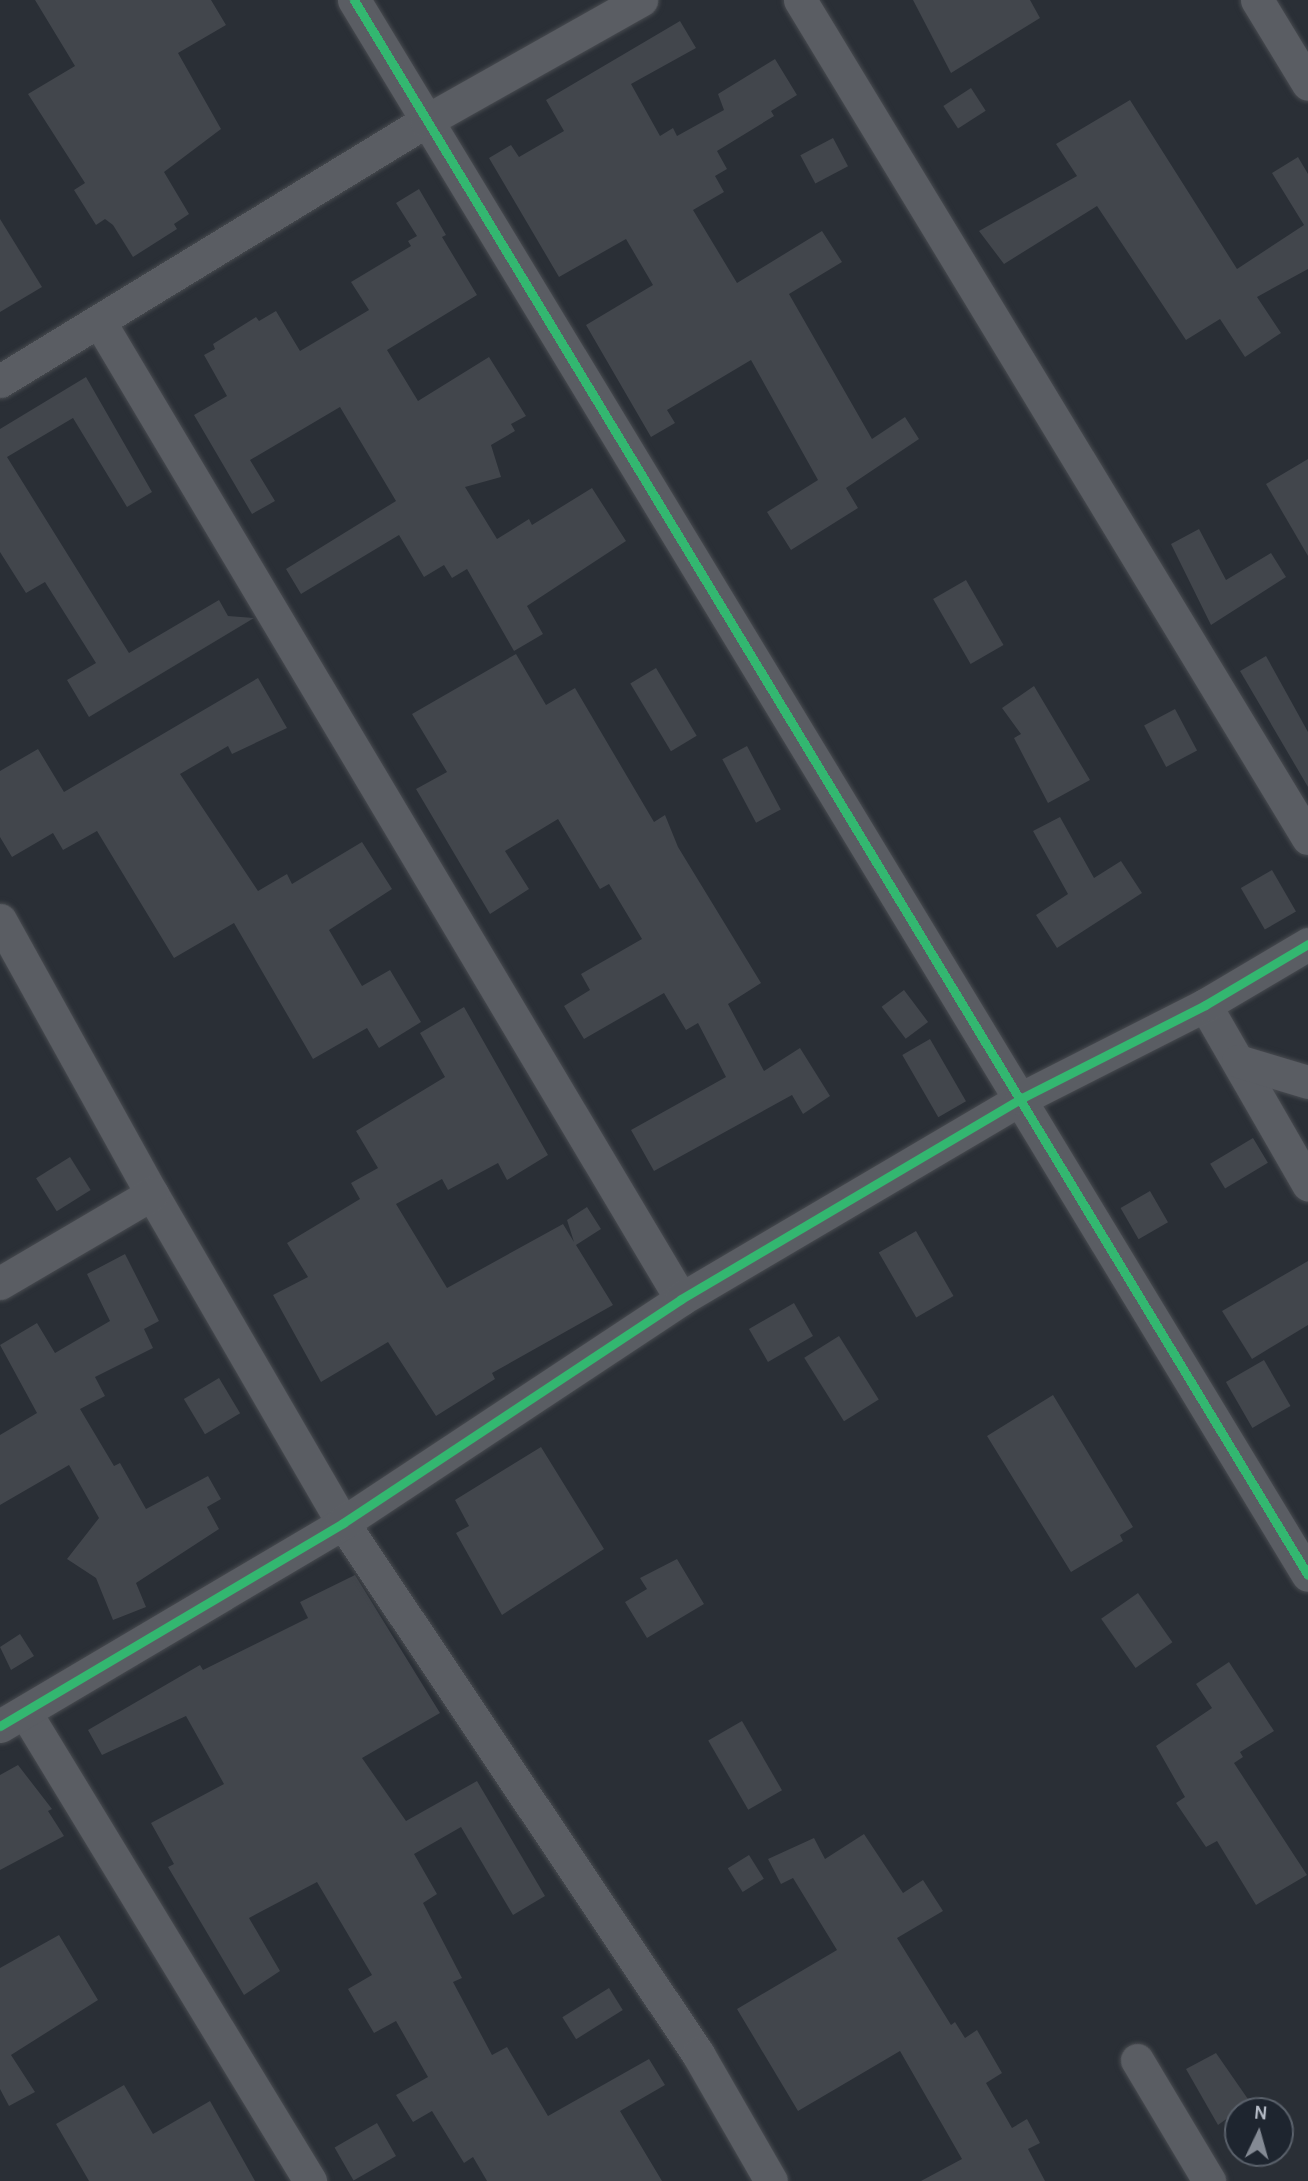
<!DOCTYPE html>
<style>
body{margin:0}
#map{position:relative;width:1308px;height:2181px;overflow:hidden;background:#2a2f36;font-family:Karla,sans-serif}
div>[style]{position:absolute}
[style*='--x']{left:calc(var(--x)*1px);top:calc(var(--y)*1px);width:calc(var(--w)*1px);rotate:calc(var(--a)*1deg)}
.building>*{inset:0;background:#42464c;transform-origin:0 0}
.roads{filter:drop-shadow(0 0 2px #484b50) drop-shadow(0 0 2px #484b50)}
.minor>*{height:33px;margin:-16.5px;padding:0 16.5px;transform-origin:16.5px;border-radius:16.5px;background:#5a5d63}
.cycleway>*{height:9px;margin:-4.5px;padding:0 4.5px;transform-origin:4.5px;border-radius:4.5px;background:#33b770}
span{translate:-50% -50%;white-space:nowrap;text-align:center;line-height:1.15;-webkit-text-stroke:6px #1e252f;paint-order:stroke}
.north{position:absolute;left:1224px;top:2097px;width:70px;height:70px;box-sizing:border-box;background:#1e252f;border:2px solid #5a616b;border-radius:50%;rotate:5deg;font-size:19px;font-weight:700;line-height:28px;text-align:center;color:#b5bbc6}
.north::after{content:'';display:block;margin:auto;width:24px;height:32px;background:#848a94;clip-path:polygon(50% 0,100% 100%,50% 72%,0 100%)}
</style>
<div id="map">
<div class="building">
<div style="clip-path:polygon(35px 0,211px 0,226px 25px,178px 53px,221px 129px,164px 172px,189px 214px,174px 224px,177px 229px,133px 257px,113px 225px,105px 219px,96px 225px,74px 190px,85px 183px,28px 94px,75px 66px)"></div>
<div style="clip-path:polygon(913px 0,1030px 0,1040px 18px,951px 73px)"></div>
<div style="clip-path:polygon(680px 21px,696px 48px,631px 84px,660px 136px,673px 128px,677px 136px,724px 110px,718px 94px,775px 59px,797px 95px,771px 111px,774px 116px,717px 151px,727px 169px,715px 176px,724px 192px,693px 210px,737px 283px,822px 231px,842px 262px,789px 294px,872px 439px,905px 417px,919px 439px,846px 488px,858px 508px,791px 550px,767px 512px,818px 480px,751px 360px,667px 410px,675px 423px,651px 437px,586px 325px,653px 285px,626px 239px,559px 277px,489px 158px,511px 145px,519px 157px,564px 131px,546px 100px)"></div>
<div style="left:971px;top:88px;width:27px;height:33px;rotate:57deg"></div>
<div style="clip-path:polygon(1130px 100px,1237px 269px,1304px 225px,1272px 173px,1298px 157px,1308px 174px,1308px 269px,1257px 297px,1281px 333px,1245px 357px,1220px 319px,1186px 340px,1097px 206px,1004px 264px,979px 231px,1077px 176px,1056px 144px)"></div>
<div style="left:833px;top:138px;width:32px;height:37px;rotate:62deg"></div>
<div style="clip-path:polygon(419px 189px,446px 235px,442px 237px,477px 295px,387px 350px,418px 401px,489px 357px,526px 416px,511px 424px,515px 431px,491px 445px,501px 477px,465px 487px,497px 539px,529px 519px,532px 525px,592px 488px,626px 541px,527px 606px,543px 634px,514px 651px,467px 569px,452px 578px,444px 565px,424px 577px,399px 535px,301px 594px,286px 569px,396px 501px,340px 407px,250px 460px,275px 501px,252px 514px,194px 415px,227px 396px,204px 355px,215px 349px,213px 344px,256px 317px,259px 321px,276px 311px,300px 351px,369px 310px,351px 282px,411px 246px,408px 241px,417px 236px,396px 203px)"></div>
<div style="clip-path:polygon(0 219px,42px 287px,0 312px)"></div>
<div style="clip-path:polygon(86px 377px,152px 492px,127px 507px,73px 418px,7px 457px,129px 653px,219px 600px,228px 616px,254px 618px,89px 717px,67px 680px,96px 663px,45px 582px,26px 593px,0 552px,0 429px)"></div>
<div style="clip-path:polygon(1308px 459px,1308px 556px,1266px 484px)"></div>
<div style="clip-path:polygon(1199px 529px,1226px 580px,1271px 553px,1286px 577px,1211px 625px,1171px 544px)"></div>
<div style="left:966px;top:580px;width:75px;height:38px;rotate:60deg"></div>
<div style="clip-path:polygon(516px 654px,546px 705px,575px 688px,654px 822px,665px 815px,678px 847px,761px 983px,728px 1004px,764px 1071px,800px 1048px,830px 1096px,803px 1114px,792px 1095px,654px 1171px,631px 1130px,726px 1077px,698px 1023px,686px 1030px,664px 993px,584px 1039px,564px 1006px,590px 990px,581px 974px,642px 939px,609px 884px,600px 889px,558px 819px,505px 851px,529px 889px,490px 914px,416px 789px,447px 772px,412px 714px)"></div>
<div style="clip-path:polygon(1266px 656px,1308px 732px,1308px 787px,1240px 671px)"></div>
<div style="left:656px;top:668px;width:79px;height:30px;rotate:59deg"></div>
<div style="clip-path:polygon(258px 678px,287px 728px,232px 754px,228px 746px,180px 774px,258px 891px,287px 874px,292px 884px,362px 842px,392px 889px,329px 930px,362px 986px,390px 970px,421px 1022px,379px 1048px,367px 1028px,313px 1059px,234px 923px,174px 958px,97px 831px,63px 850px,53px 833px,12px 857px,0 837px,0 771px,38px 749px,64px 792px)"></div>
<div style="clip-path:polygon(1034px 686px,1090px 780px,1048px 803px,1014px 738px,1021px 734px,1002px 708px)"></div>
<div style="left:1175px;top:709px;width:47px;height:35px;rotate:62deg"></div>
<div style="left:747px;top:746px;width:72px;height:28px;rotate:62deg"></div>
<div style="clip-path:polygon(1060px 817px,1094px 878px,1121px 861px,1142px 893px,1057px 948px,1036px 915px,1068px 894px,1033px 831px)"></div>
<div style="left:1272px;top:870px;width:48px;height:36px;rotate:60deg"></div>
<div style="left:904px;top:990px;width:40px;height:28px;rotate:53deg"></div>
<div style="clip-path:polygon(464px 1007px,548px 1155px,507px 1180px,498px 1163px,448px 1190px,442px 1179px,396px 1204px,447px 1288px,563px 1224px,574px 1242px,567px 1220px,587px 1207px,601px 1229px,576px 1245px,613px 1305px,492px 1373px,495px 1379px,436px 1416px,388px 1342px,321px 1382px,273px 1295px,308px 1277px,287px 1243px,360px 1199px,351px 1183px,378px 1168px,356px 1131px,445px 1077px,420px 1033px)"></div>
<div style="left:930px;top:1039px;width:72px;height:32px;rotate:60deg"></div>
<div style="left:1253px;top:1138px;width:29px;height:50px;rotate:59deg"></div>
<div style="left:70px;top:1157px;width:39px;height:40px;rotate:58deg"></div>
<div style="left:1150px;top:1191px;width:36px;height:34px;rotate:60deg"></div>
<div style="left:916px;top:1231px;width:75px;height:43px;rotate:60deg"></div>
<div style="clip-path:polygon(125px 1254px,159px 1321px,144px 1329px,153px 1348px,95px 1377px,105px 1396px,80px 1409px,114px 1466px,120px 1463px,146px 1509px,208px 1476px,221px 1499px,207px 1507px,219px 1529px,136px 1583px,146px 1607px,113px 1620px,96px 1578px,67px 1559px,99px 1518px,69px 1465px,0 1505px,0 1435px,37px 1413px,0 1345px,37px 1323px,55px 1353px,110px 1321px,87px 1274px)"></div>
<div style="clip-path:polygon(1308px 1261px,1308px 1325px,1252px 1359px,1222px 1311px)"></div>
<div style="left:794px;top:1303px;width:38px;height:52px;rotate:60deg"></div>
<div style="left:839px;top:1336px;width:75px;height:41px;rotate:58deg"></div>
<div style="left:1264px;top:1360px;width:53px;height:44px;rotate:60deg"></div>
<div style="left:219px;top:1378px;width:41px;height:41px;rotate:59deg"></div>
<div style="clip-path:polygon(1053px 1395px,1133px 1527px,1120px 1535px,1123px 1541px,1071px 1572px,987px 1436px)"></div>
<div style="clip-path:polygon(541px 1447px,604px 1549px,502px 1615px,456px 1533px,469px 1526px,455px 1500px)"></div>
<div style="clip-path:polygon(677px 1559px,704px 1604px,647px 1638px,625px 1602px,647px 1589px,640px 1578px)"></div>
<div style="clip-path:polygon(355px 1575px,440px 1713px,362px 1758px,406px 1821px,477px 1781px,545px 1896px,513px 1915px,461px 1827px,414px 1854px,437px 1894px,423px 1903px,462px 1978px,453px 1982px,492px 2055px,507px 2047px,548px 2116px,649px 2059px,665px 2085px,620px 2111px,662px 2181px,487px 2181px,473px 2157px,464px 2163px,432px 2111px,413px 2122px,396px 2095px,428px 2077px,396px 2021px,374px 2033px,348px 1989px,372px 1975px,317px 1882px,249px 1918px,280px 1971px,244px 1995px,168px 1867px,174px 1864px,151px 1823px,224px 1784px,186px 1716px,102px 1755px,88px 1730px,200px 1665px,203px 1670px,308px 1618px,300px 1602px)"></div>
<div style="left:1138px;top:1593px;width:60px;height:45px;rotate:55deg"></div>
<div style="clip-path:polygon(20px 1634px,34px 1656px,11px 1670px,0 1647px)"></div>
<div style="clip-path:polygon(1229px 1662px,1274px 1731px,1240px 1752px,1243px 1757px,1234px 1763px,1307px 1875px,1256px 1905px,1217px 1841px,1206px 1847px,1176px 1803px,1185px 1797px,1156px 1746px,1212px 1708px,1196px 1684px)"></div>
<div style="left:742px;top:1721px;width:80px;height:39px;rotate:60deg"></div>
<div style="clip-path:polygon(18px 1765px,52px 1809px,48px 1811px,64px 1836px,0 1870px,0 1775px)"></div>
<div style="clip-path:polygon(864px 1834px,903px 1893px,923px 1880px,943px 1911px,897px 1938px,951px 2025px,955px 2022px,965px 2038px,977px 2030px,1002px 2073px,986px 2083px,1012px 2128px,1027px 2119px,1040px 2143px,1028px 2149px,1045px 2181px,921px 2181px,962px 2159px,900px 2051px,798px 2111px,737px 2009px,837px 1950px,793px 1878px,781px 1884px,768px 1859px,814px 1838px,825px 1859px)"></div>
<div style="left:749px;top:1855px;width:28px;height:25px;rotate:58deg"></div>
<div style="clip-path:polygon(59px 1935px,98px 2000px,11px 2055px,35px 2092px,9px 2106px,0 2089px,0 1968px)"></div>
<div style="left:609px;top:1988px;width:26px;height:55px;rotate:58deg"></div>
<div style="clip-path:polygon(1216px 2053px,1250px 2102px,1218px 2125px,1186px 2069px)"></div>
<div style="clip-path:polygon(124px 2085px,153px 2134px,210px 2101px,255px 2181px,89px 2181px,56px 2124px)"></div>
<div style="left:377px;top:2123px;width:38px;height:49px;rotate:60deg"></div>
</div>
<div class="roads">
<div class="minor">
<div style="--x:354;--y:0;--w:1841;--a:58.8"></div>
<div style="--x:800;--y:0;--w:980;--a:58.78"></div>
<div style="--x:1257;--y:0;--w:98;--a:58.7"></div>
<div style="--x:99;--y:321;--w:1138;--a:59.24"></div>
<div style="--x:0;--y:381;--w:499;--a:-31.4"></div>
<div style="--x:426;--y:121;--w:247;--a:-29.4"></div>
<div style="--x:0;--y:920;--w:313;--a:61"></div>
<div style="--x:152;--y:1194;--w:380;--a:59.9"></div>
<div style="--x:343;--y:1523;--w:639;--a:56.24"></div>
<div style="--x:698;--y:2054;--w:146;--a:60.1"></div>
<div style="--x:1205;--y:1005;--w:207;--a:60.1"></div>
<div style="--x:1238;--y:1061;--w:73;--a:16.7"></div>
<div style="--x:0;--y:1283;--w:176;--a:-30.4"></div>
<div style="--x:25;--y:1712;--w:549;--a:58.71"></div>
<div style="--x:0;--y:1726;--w:399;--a:-30.6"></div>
<div style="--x:343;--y:1523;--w:405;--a:-33.5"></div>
<div style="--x:681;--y:1299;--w:396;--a:-30.5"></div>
<div style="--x:1022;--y:1098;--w:205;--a:-26.9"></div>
<div style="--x:1205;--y:1005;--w:120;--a:-30.6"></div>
<div style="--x:1137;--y:2060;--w:141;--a:59.2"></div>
</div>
</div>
<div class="cycleway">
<div style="--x:354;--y:0;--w:1841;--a:58.8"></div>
<div style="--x:0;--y:1726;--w:399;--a:-30.6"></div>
<div style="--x:343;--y:1523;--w:405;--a:-33.5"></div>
<div style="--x:681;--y:1299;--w:396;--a:-30.5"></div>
<div style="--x:1022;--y:1098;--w:205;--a:-26.9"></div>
<div style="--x:1205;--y:1005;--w:120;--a:-30.6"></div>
</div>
<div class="north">N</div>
</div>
